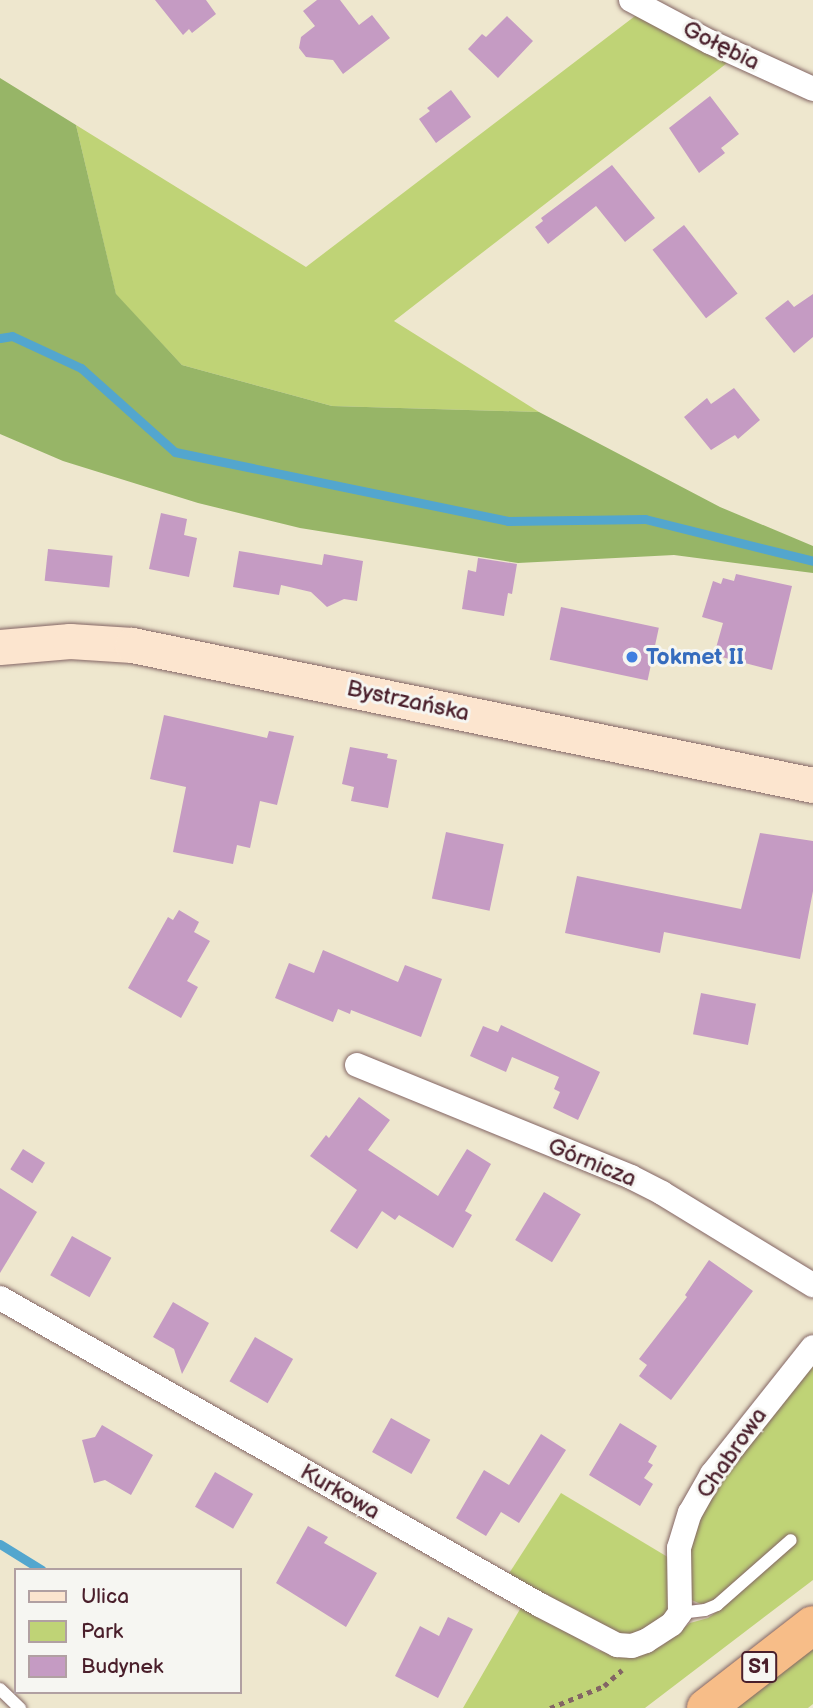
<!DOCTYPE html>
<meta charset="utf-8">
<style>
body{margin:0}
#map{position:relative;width:813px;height:1708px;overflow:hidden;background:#eee7ce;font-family:"Balsamiq Sans",sans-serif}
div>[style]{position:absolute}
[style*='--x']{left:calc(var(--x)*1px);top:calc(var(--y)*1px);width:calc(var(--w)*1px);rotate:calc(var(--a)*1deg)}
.green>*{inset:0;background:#bfd376}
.forest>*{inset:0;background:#97b567}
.stream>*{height:9px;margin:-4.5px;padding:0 4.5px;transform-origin:4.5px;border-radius:4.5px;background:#53a6ce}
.building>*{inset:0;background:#c59bc3;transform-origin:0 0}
.path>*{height:4.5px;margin-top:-2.25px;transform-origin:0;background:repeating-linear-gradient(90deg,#836564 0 5px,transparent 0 10px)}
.roads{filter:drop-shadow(0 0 2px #836564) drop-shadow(0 0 2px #836564)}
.service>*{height:12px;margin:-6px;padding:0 6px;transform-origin:6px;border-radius:6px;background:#fff}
.minor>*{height:24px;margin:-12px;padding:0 12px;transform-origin:12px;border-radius:12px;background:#fff}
.secondary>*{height:35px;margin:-17.5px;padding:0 17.5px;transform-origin:17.5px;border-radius:17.5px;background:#fce5cf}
.motorway>*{height:38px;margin:-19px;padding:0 19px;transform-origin:19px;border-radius:19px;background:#f7bd88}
.dots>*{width:19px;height:19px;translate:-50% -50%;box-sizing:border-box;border:4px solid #f6f6f2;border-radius:50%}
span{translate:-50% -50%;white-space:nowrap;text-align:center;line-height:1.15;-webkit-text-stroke:6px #f6f6f2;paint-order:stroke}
.shield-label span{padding:2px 5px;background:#f6f6f2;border:2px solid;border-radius:5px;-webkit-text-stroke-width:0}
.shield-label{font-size:21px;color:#4a1f2b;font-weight:700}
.street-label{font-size:23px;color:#4a1f2b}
.shop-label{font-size:23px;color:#366cbe;font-weight:700}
.left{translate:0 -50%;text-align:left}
.legend{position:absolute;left:14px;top:1568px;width:228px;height:126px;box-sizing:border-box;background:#f6f6f2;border:2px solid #b1a0a2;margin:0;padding:9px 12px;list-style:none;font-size:21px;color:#4a1f2b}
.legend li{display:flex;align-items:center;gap:14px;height:35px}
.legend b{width:35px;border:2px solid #b1a0a2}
</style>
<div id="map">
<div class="green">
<div style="clip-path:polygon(639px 13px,731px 60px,394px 321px,539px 412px,332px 406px,182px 365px,116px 295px,76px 125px,306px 267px)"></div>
<div style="clip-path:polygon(813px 1356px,813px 1580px,645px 1708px,463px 1708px,523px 1604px,597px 1650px,615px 1655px,641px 1655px,663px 1645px,690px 1623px,708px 1618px,722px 1608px,797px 1542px,790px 1535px,713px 1601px,701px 1604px,689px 1599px,689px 1547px,717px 1481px)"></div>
<div style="clip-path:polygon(561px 1493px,671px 1559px,671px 1606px,664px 1618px,640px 1632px,616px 1636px,506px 1578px)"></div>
<div style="clip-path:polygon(813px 1648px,813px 1704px,808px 1708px,735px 1708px)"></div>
</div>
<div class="forest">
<div style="clip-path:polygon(0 78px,76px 125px,116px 294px,182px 365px,332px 406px,539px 412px,720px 507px,813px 546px,813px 573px,674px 555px,518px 563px,300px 528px,198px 503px,63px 461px,0 434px)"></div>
</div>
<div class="stream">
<div style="--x:0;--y:338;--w:12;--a:-9"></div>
<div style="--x:12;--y:336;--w:76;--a:24.9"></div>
<div style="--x:81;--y:368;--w:126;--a:41.8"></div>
<div style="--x:175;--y:452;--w:340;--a:11.7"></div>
<div style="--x:508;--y:521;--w:137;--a:-0.8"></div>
<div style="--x:645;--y:519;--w:173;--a:14"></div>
<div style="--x:0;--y:1544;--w:49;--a:31.8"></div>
</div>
<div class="building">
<div style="clip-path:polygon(155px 0,206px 0,216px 14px,192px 33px,189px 29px,183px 35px)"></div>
<div style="clip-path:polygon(317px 0,340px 0,359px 25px,372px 15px,390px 38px,343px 74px,333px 60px,306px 57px,299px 48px,301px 37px,315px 26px,303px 11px)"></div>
<div style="clip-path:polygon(507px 16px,533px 41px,498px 78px,468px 49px,482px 34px,486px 37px)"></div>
<div style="clip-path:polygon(451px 90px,471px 117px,436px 143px,419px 119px,430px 111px,427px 108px)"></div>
<div style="clip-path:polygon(710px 96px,739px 134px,721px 148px,725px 153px,699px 173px,669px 128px)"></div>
<div style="clip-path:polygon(612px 165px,655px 218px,625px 242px,596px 206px,548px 244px,535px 227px,543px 221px,541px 218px)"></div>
<div style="left:684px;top:225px;width:87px;height:40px;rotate:52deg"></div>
<div style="clip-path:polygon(813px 294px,813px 337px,794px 353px,765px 318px,788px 300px,794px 307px)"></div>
<div style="clip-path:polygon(734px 388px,760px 420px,738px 439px,735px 435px,711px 450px,684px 417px,707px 398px,711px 404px)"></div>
<div style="clip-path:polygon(161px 513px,187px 519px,184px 535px,197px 538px,189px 577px,149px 569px)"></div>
<div style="left:48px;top:549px;width:65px;height:32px;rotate:6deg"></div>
<div style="clip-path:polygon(239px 551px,322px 565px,324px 554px,363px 561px,357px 601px,344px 599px,327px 607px,311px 592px,281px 585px,279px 595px,233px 587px)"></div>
<div style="clip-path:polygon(478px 558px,517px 564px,512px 594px,508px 593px,504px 616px,462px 609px,468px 570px,476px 572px)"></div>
<div style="clip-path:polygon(736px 574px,792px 586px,772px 670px,714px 655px,723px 623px,702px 617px,713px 581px,721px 584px,723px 578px,734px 581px)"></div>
<div style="left:561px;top:607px;width:100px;height:54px;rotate:12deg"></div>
<div style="clip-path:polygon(164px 715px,267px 738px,269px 731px,294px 736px,277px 805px,260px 801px,250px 848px,237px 845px,233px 864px,173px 852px,186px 787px,150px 779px)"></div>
<div style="clip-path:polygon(350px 747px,388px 754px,387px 758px,397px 760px,388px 808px,351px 801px,354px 787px,342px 784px)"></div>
<div style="left:446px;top:832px;width:59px;height:68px;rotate:12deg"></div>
<div style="clip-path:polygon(760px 833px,813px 841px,813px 891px,800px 959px,664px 932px,660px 953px,565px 933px,577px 876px,741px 909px)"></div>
<div style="clip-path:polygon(179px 910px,199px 922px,194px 932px,210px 941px,187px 981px,198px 987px,181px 1018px,128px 988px,168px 917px,173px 920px)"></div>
<div style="clip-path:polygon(323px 950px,398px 982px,405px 965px,442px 979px,421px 1037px,351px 1010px,350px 1014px,338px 1009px,333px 1022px,275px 998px,289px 963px,314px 973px)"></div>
<div style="left:701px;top:993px;width:56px;height:42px;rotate:11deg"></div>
<div style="clip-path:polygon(501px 1025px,600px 1072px,578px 1120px,553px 1108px,560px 1092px,554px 1089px,559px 1077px,512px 1057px,506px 1072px,470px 1056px,483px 1026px,498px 1032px)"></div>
<div style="clip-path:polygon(359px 1097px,390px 1120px,368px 1150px,438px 1196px,467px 1149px,491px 1164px,465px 1211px,472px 1215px,453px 1248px,399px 1215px,395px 1220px,382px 1211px,357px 1249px,330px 1231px,357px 1190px,310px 1156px,326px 1135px,329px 1138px)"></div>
<div style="left:23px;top:1149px;width:26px;height:24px;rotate:32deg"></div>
<div style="clip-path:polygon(0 1188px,37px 1212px,0 1273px)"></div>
<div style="left:544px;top:1192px;width:43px;height:56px;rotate:31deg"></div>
<div style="left:72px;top:1236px;width:45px;height:45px;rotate:29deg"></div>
<div style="clip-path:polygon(709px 1260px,753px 1291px,671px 1400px,639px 1376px,647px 1365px,639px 1359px,687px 1297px,685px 1295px)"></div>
<div style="clip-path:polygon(173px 1302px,209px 1323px,182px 1374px,174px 1349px,153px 1337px)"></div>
<div style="left:255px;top:1337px;width:44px;height:51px;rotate:30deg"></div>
<div style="left:391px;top:1418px;width:45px;height:39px;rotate:29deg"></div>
<div style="clip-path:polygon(620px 1423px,657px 1446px,648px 1462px,653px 1465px,644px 1478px,653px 1484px,640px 1506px,589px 1475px)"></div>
<div style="clip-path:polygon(102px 1425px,153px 1455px,131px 1495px,105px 1480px,94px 1483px,82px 1440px,95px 1437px)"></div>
<div style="clip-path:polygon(541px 1434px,566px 1450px,519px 1523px,501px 1512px,486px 1536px,456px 1518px,484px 1470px,509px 1485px)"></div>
<div style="left:215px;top:1472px;width:44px;height:40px;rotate:30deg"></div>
<div style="clip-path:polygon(308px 1526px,328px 1537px,324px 1543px,377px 1573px,346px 1627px,276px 1583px)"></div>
<div style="clip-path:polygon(448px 1617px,473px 1629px,438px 1698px,395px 1676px,420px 1626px,439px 1636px)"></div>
</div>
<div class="path">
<div style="--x:550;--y:1708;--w:58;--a:-22.2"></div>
<div style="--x:604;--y:1686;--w:24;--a:-42"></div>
</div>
<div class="roads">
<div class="service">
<div style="--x:680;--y:1613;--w:25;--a:-7"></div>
<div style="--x:705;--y:1610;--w:13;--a:-23"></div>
<div style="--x:717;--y:1605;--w:98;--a:-41.3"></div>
<div style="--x:0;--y:1689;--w:28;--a:44"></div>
</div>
<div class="minor">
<div style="--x:631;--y:0;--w:89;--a:28"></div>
<div style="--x:710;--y:42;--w:113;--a:24.5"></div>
<div style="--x:357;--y:1065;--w:296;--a:22.2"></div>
<div style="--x:631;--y:1177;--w:35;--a:27"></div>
<div style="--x:662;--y:1193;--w:177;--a:31.4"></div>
<div style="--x:0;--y:1298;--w:621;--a:29.62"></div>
<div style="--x:540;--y:1605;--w:87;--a:27.5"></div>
<div style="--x:617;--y:1645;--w:15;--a:4"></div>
<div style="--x:632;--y:1646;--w:15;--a:-20"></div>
<div style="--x:646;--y:1641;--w:31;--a:-33"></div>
<div style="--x:672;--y:1624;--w:14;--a:-54"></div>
<div style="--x:680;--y:1613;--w:65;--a:-90.9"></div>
<div style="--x:679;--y:1548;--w:37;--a:-73"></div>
<div style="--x:690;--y:1513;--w:45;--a:-60.6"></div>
<div style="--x:712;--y:1474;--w:162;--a:-51.5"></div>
</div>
<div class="secondary">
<div style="--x:0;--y:647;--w:70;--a:-4.9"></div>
<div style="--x:70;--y:641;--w:62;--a:3.7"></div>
<div style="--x:132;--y:645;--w:695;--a:11.62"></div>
</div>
<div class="motorway">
<div style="--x:706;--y:1708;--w:135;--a:-37.8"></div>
</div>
</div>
<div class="dots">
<div style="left:632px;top:657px;background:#3f7fe0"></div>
</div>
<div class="shield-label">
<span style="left:759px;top:1667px">S1</span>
</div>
<div class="street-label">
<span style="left:721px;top:46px;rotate:26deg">Gołębia</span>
<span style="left:408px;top:701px;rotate:12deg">Bystrzańska</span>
<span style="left:592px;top:1163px;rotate:22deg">Górnicza</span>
<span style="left:732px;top:1453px;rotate:-55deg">Chabrowa</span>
<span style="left:340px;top:1492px;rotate:30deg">Kurkowa</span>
</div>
<div class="shop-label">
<span class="left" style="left:646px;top:657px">Tokmet II</span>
</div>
<ul class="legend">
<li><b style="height:9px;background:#fce5cf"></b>Ulica</li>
<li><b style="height:19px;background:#bfd376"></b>Park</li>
<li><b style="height:19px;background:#c59bc3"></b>Budynek</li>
</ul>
</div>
